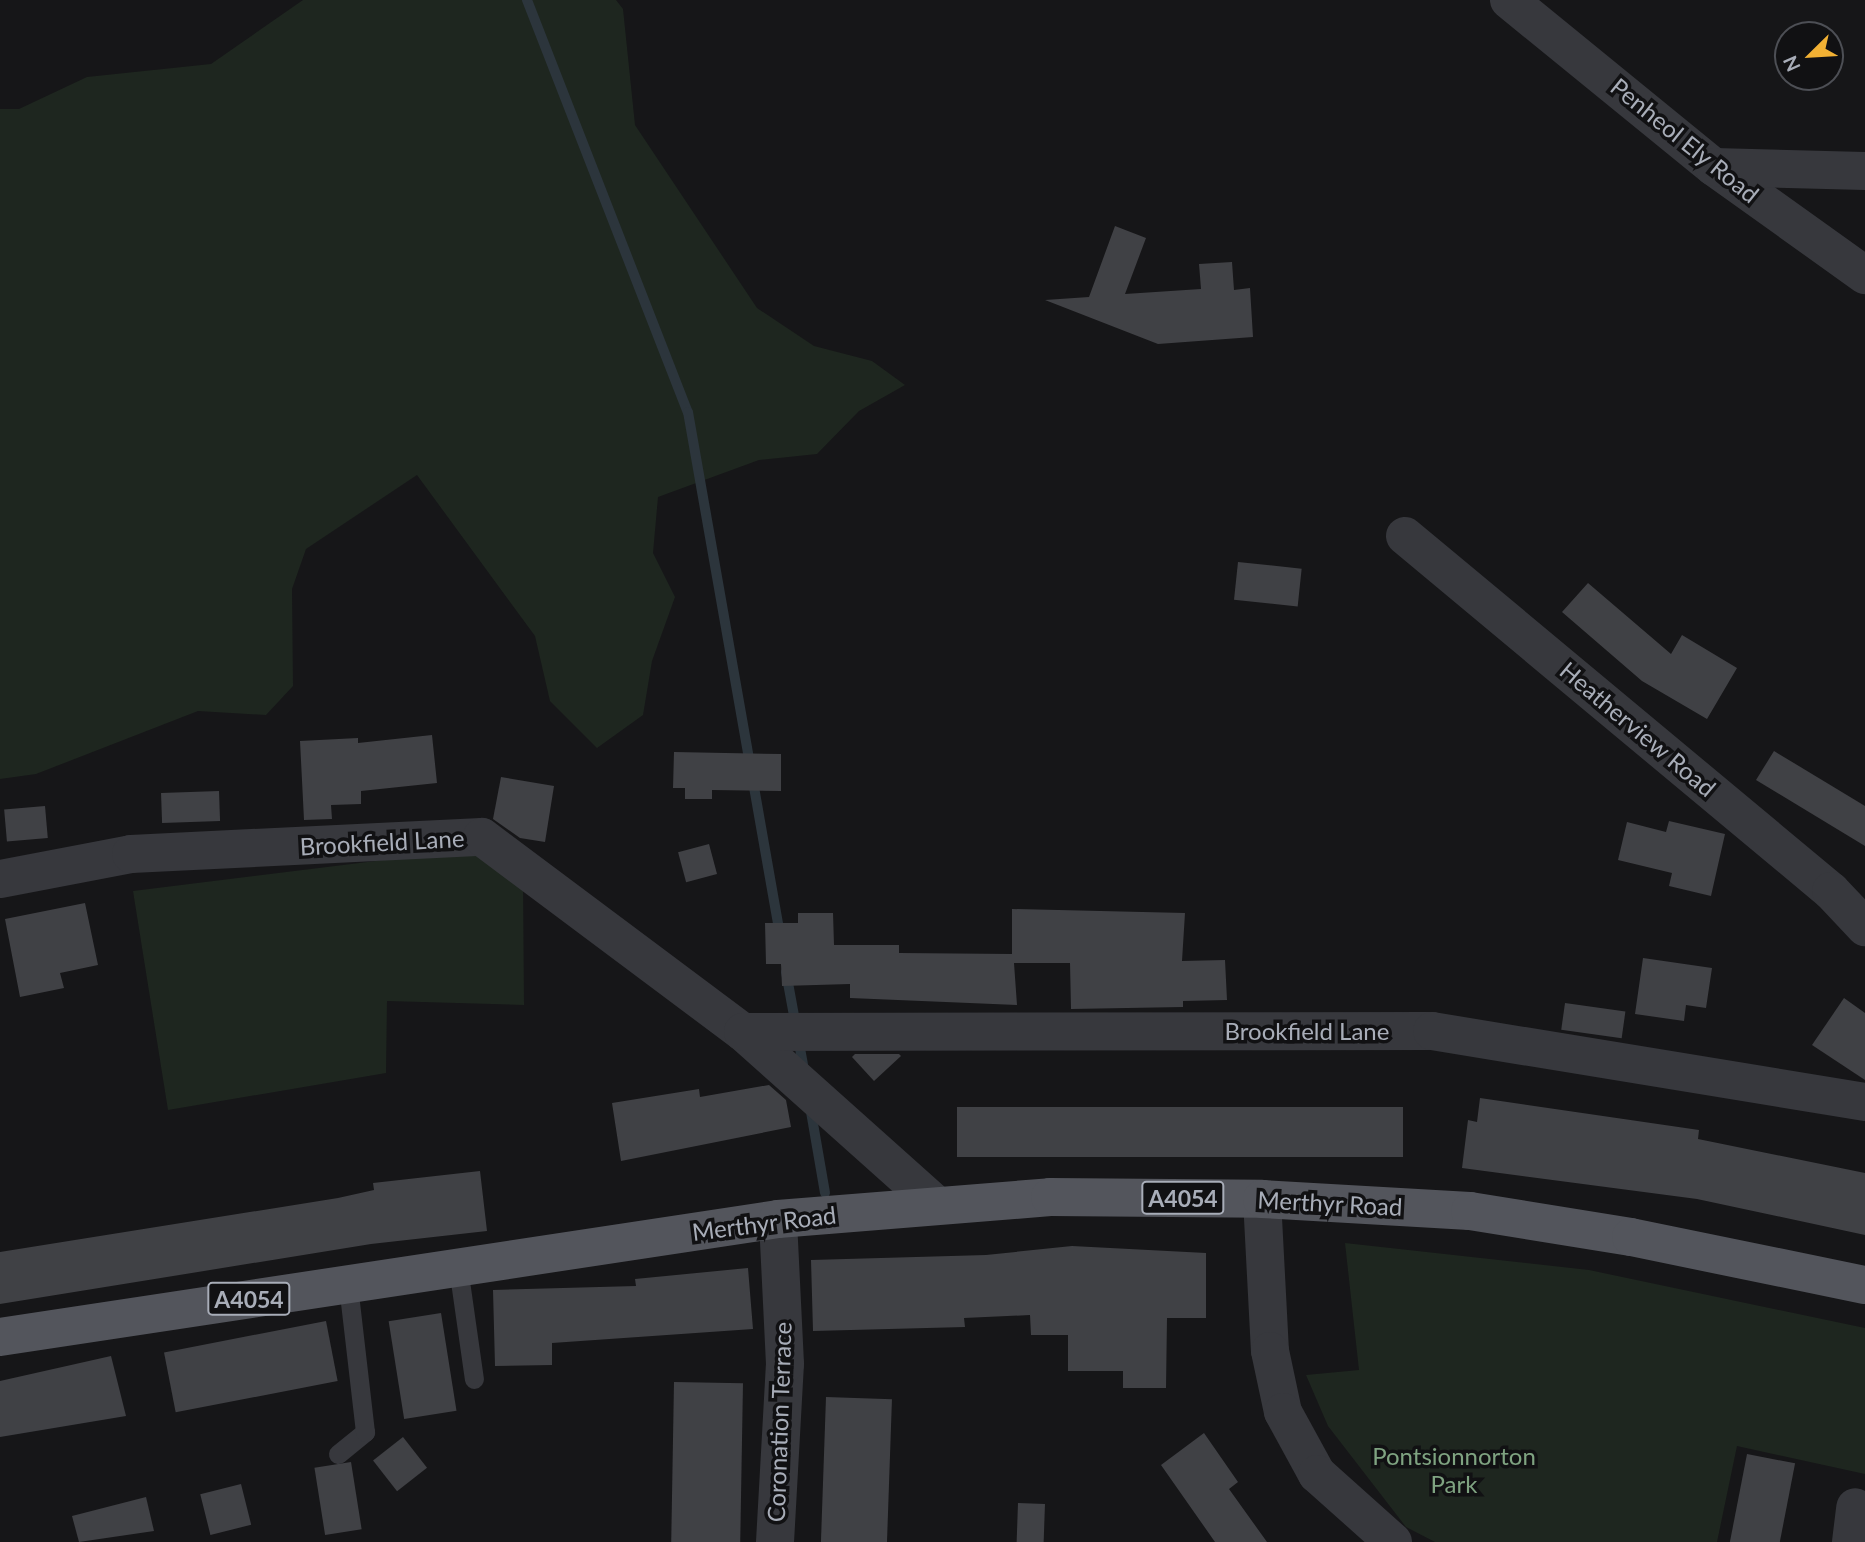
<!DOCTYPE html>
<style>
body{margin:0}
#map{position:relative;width:1865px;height:1542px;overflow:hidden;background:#161618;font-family:Lato,sans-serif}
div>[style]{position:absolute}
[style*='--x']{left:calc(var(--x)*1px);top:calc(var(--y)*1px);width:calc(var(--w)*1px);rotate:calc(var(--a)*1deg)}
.green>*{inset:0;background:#1e261f}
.stream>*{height:10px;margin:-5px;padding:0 5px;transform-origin:5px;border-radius:5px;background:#2c353c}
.building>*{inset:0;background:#404145;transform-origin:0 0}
.lane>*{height:19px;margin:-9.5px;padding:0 9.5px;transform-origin:9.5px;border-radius:9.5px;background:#37383d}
.street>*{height:38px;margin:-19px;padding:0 19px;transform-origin:19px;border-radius:19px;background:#37383d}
.primary>*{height:38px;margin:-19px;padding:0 19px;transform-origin:19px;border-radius:19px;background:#53555c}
span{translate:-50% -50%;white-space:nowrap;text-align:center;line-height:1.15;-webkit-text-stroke:7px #111113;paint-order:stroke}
.shield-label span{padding:2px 5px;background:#111113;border:2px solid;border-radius:5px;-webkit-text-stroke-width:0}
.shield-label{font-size:23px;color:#a8adb8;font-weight:700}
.street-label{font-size:24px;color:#a8adb8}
.park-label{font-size:24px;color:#7fa381}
.north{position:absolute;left:1774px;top:21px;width:70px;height:70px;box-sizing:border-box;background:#111113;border:2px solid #4d4f55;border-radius:50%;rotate:246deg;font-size:19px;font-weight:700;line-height:28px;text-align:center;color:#a8adb8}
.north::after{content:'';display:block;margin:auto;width:24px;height:32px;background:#f2b134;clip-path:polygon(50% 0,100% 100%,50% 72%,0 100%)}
</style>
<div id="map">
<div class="green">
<div style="clip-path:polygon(303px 0,616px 0,623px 9px,635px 125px,757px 308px,814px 346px,872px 361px,905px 385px,859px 411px,817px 454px,759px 460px,658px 497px,653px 553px,675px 597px,652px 661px,643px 715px,597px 748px,550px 701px,535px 636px,417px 475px,306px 549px,292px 589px,293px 686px,266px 715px,198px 711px,36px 774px,0 779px,0 109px,19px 109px,87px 77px,211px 64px)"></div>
<div style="clip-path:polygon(473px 849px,523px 878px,524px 1005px,387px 1001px,386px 1073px,168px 1110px,133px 891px)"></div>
<div style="clip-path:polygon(1345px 1243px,1589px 1270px,1865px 1328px,1865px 1474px,1737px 1446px,1717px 1542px,1435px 1542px,1406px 1527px,1328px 1426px,1306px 1375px,1359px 1370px)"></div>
</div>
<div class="stream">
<div style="--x:527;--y:0;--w:442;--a:68.7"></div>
<div style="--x:688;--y:412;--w:531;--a:80.02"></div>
<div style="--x:786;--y:972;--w:100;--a:79.6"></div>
<div style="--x:810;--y:1106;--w:88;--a:80.2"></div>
</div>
<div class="building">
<div style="clip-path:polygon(1115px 226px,1146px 238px,1125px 294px,1201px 289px,1199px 264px,1232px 262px,1234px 290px,1250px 288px,1253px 337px,1158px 344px,1045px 300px,1089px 297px)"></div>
<div style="left:1238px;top:562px;width:64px;height:38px;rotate:6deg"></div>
<div style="clip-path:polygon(1588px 583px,1671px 654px,1682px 635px,1737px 668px,1707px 719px,1642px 681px,1562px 612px)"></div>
<div style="clip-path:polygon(432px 735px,437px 783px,361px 791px,361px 804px,331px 805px,332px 819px,304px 820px,300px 741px,358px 738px,358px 743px)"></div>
<div style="clip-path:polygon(1774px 751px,1865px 806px,1865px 846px,1756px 780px)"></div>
<div style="clip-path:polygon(674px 752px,781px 754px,781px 791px,712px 790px,712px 799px,685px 799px,685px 788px,673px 788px)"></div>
<div style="clip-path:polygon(501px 777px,554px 786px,545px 842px,520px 838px,493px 819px)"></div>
<div style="left:219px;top:791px;width:30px;height:58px;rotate:88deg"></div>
<div style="left:45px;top:806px;width:32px;height:41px;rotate:85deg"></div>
<div style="clip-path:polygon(1669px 821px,1725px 834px,1711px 896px,1669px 886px,1672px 873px,1618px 860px,1627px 822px,1666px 832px)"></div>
<div style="left:709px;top:844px;width:31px;height:32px;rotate:75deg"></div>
<div style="clip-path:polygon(85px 903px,98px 965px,60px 973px,64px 988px,20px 997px,5px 919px)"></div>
<div style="clip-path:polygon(1012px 909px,1185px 913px,1182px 961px,1225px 960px,1227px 1000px,1183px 1001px,1183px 1007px,1071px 1009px,1070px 963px,1014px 963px,1017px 1005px,850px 998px,850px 984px,782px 986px,781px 964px,766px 964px,765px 923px,798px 923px,798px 913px,833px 913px,834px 945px,899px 945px,899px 953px,1012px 954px)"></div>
<div style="clip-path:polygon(1643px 958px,1712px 968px,1706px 1008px,1686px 1005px,1684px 1021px,1635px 1014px)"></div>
<div style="clip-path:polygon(1844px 998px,1865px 1013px,1865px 1080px,1812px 1045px)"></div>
<div style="left:1565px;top:1003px;width:61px;height:27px;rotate:8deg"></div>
<div style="clip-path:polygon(855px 1054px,899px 1054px,901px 1056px,874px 1081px,852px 1057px)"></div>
<div style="clip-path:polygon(769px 1085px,786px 1100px,791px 1127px,621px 1161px,612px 1103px,699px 1089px,700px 1097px)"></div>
<div style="clip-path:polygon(1480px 1098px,1699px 1130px,1698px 1139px,1865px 1173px,1865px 1235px,1697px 1199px,1462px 1168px,1468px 1120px,1477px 1122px)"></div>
<div style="left:957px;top:1107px;width:446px;height:50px"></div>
<div style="clip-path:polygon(480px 1171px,487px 1231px,371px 1244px,0 1304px,0 1252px,338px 1198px,374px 1190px,373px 1183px)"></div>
<div style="clip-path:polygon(1072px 1246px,1206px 1253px,1206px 1318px,1167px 1318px,1166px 1388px,1123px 1388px,1123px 1371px,1068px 1371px,1068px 1335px,1031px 1335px,1030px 1315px,964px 1318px,965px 1327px,813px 1331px,811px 1260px,986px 1255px)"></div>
<div style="clip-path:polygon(748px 1268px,753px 1329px,552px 1343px,552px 1365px,495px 1366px,493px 1290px,636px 1286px,635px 1279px)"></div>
<div style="left:441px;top:1313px;width:99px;height:53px;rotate:81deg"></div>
<div style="left:326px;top:1321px;width:61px;height:165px;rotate:79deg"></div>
<div style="clip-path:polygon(111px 1356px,126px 1416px,0 1437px,0 1381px)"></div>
<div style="left:674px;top:1382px;width:69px;height:160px;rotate:1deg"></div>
<div style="left:826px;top:1397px;width:66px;height:145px;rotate:2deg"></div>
<div style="clip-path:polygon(1204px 1433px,1238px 1482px,1229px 1489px,1267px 1542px,1215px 1542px,1161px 1465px)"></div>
<div style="left:403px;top:1437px;width:39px;height:38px;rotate:52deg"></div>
<div style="left:1747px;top:1454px;width:49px;height:90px;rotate:11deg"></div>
<div style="left:351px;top:1462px;width:68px;height:37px;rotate:81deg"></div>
<div style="left:241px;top:1484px;width:42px;height:42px;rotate:76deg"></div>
<div style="clip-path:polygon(146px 1497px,154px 1531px,79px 1542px,72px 1516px)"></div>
<div style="left:1018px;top:1503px;width:27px;height:39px;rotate:2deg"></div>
</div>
<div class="lane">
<div style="--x:458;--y:1267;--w:113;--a:81.9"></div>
<div style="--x:338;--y:1454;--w:35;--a:-39"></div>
<div style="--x:365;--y:1432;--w:149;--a:-96.6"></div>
</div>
<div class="street">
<div style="--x:1509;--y:0;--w:264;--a:39.2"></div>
<div style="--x:1714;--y:167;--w:186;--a:35.6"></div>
<div style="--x:1714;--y:167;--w:151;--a:1.5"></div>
<div style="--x:1405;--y:536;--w:555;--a:39.81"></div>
<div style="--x:1831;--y:891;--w:50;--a:46.6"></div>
<div style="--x:0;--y:879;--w:133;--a:-10.8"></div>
<div style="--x:131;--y:854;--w:351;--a:-2.8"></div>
<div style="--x:482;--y:837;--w:326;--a:36.8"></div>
<div style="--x:743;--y:1032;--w:256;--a:41.8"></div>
<div style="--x:743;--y:1032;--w:689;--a:-0.08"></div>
<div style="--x:1432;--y:1031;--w:439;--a:9.3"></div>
<div style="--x:1262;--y:1199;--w:152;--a:87"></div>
<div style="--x:1270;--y:1351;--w:62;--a:78"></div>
<div style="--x:1283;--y:1412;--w:71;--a:61.3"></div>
<div style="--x:1317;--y:1474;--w:102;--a:41.8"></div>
<div style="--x:775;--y:1542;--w:178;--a:-86.8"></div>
<div style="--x:785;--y:1364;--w:145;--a:-92.8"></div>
<div style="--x:1851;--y:1542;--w:35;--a:-83"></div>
</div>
<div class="primary">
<div style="--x:0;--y:1337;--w:787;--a:-8.62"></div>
<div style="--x:778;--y:1219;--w:273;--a:-4.6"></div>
<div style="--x:1050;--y:1197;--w:212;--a:0.5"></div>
<div style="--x:1262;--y:1199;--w:208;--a:3.3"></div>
<div style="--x:1470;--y:1211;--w:163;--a:9.2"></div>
<div style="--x:1631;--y:1237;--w:239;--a:11.6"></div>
</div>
<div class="shield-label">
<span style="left:1183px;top:1198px">A4054</span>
<span style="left:249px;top:1299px">A4054</span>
</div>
<div class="street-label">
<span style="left:1685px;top:140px;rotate:39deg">Penheol Ely Road</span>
<span style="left:1638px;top:729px;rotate:40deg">Heatherview Road</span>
<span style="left:382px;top:842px;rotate:-3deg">Brookfield Lane</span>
<span style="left:1307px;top:1031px">Brookfield Lane</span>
<span style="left:1330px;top:1203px;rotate:3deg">Merthyr Road</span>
<span style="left:764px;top:1223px;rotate:-7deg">Merthyr Road</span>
<span style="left:779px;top:1422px;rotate:-88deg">Coronation Terrace</span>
</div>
<div class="park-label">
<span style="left:1454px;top:1470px">Pontsionnorton<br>Park</span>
</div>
<div class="north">N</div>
</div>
